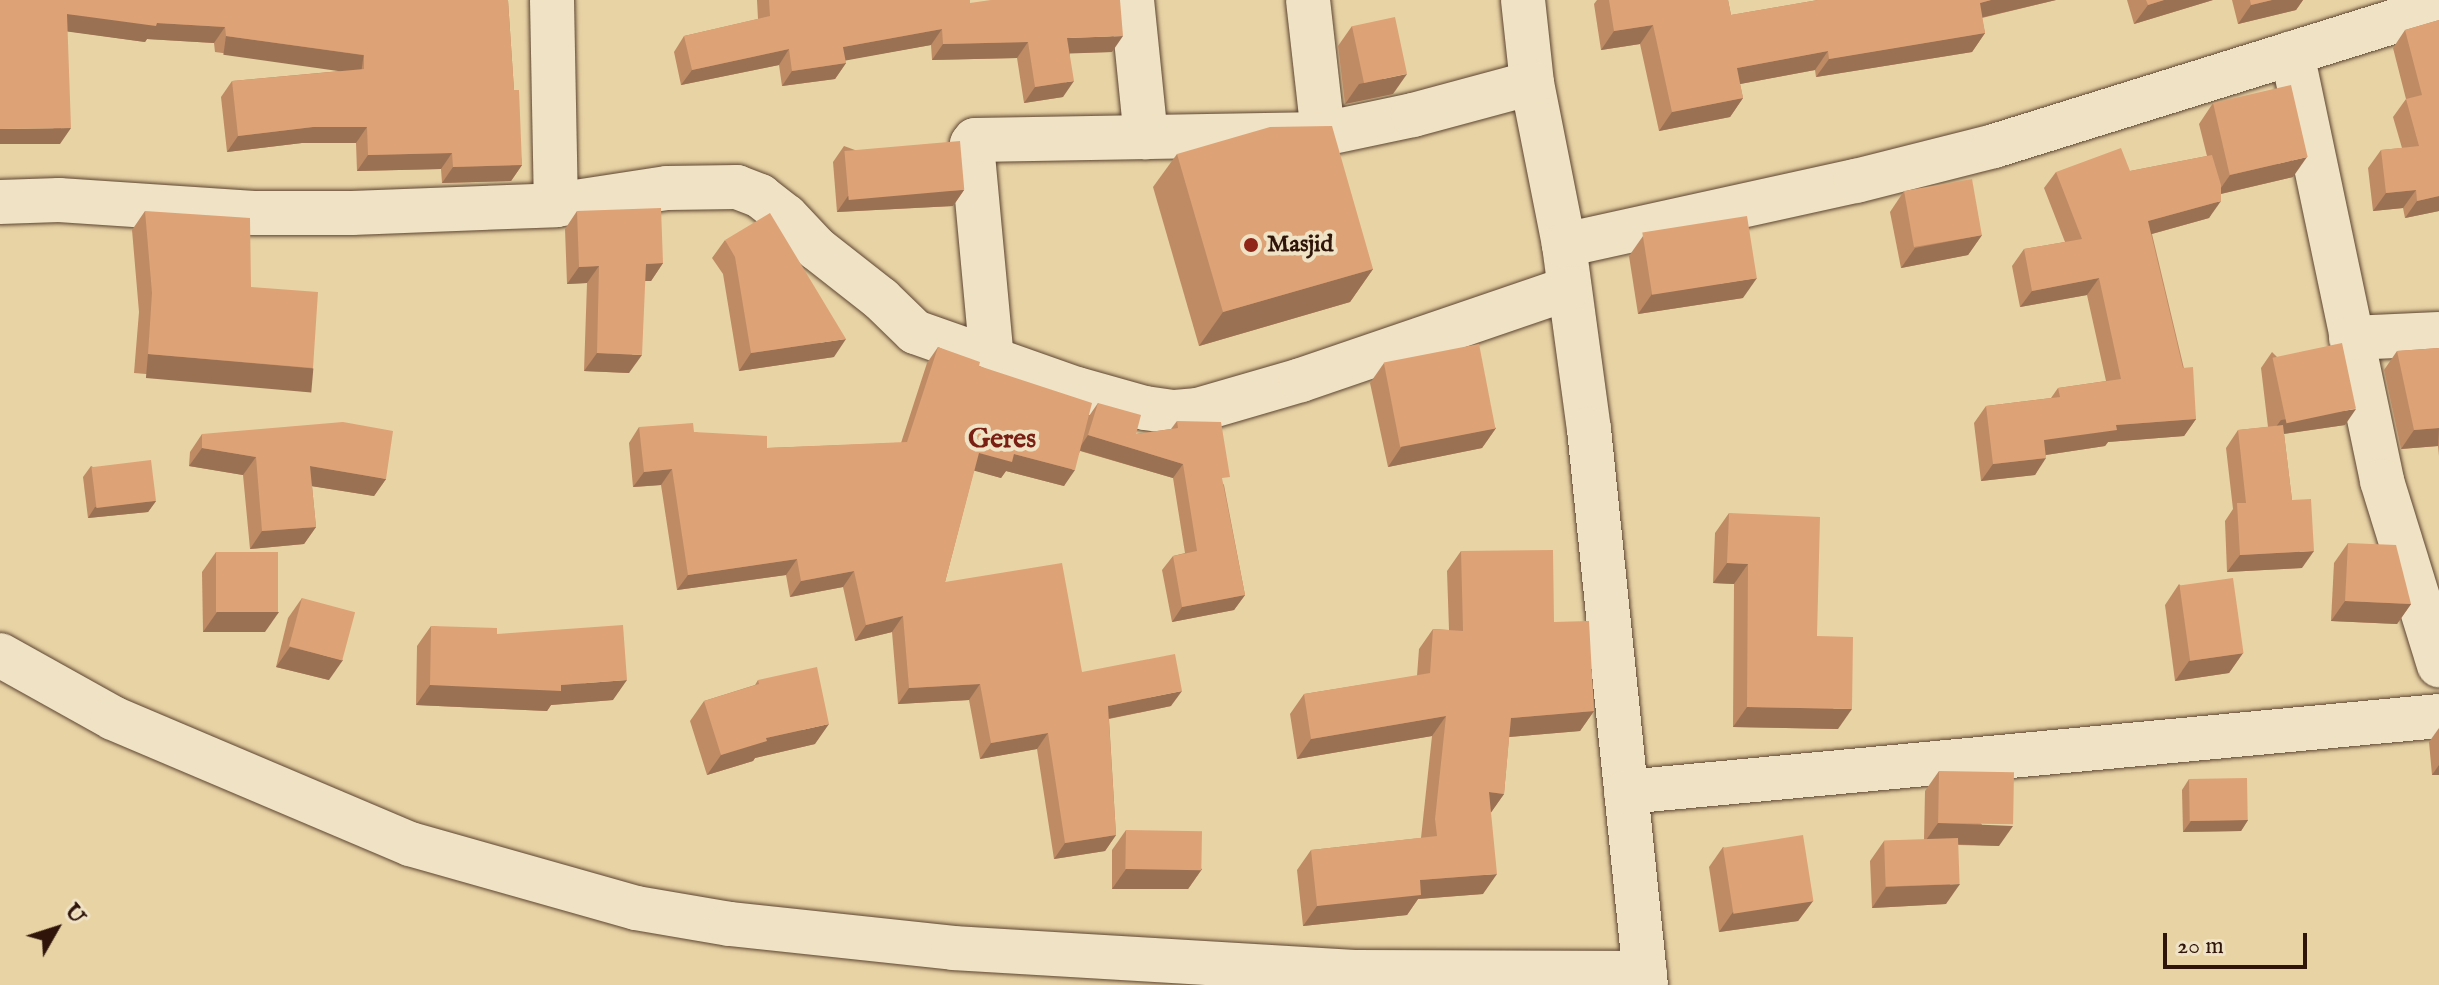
<!DOCTYPE html>
<style>
body{margin:0}
#map{position:relative;width:2439px;height:985px;overflow:hidden;background:#e8d3a5;font-family:"IM FELL English",serif}
div>[style]{position:absolute}
[style*='--x']{left:calc(var(--x)*1px);top:calc(var(--y)*1px);width:calc(var(--w)*1px);rotate:calc(var(--a)*1deg)}
.roads{filter:drop-shadow(0 0 2px #5d4431) drop-shadow(0 0 2px #5d4431)}
.minor>*{height:44px;margin:-22px;padding:0 22px;transform-origin:22px;border-radius:22px;background:#f0e2c4}
.wall>*{inset:0;background:#be8b65}
.shaded-wall>*{inset:0;background:#9b7153;transform-origin:0 0}
.building>*{inset:0;background:#dda276;transform-origin:0 0}
.dots>*{width:22px;height:22px;translate:-50% -50%;box-sizing:border-box;border:4px solid #f0e2c4;border-radius:50%}
span{translate:-50% -50%;white-space:nowrap;text-align:center;line-height:1.15;-webkit-text-stroke:8px #f0e2c4;paint-order:stroke}
.poi-label{font-size:24px;color:#2f140a;font-weight:700}
.left{translate:0 -50%;text-align:left}
.quarter-label{font-size:28px;color:#7a1f14;font-weight:700}
.north{position:absolute;left:16px;top:889px;width:80px;height:80px;-webkit-text-stroke:6px #f0e2c4;paint-order:stroke;rotate:51deg;font-size:22px;font-weight:700;line-height:32px;text-align:center;color:#2f140a}
.north::after{content:'';display:block;margin:auto;width:28px;height:36px;background:#2f140a;clip-path:polygon(50% 0,100% 100%,50% 72%,0 100%)}
.scale{position:absolute;left:2163px;top:933px;width:144px;height:36px;box-sizing:border-box;border:4px solid #2f140a;border-top:0;padding-left:10px;font-size:24px;line-height:28px;white-space:nowrap;color:#2f140a;-webkit-text-stroke:6px #f0e2c4;paint-order:stroke}
</style>
<div id="map">
<div class="roads">
<div class="minor">
<div style="--x:552;--y:0;--w:205;--a:88.9"></div>
<div style="--x:1132;--y:0;--w:138;--a:84.2"></div>
<div style="--x:1308;--y:0;--w:135;--a:83.6"></div>
<div style="--x:1523;--y:0;--w:83;--a:83.8"></div>
<div style="--x:1532;--y:83;--w:165;--a:78.8"></div>
<div style="--x:1564;--y:245;--w:186;--a:82.3"></div>
<div style="--x:1589;--y:429;--w:559;--a:84.15"></div>
<div style="--x:2292;--y:53;--w:437;--a:78.1"></div>
<div style="--x:2382;--y:481;--w:193;--a:72.8"></div>
<div style="--x:0;--y:202;--w:59;--a:-1.9"></div>
<div style="--x:59;--y:200;--w:195;--a:3.8"></div>
<div style="--x:254;--y:213;--w:98;--a:0"></div>
<div style="--x:352;--y:213;--w:204;--a:-2.2"></div>
<div style="--x:556;--y:205;--w:112;--a:-8.7"></div>
<div style="--x:667;--y:188;--w:70;--a:-0.8"></div>
<div style="--x:737;--y:187;--w:25;--a:21"></div>
<div style="--x:760;--y:196;--w:33;--a:38"></div>
<div style="--x:786;--y:216;--w:44;--a:46.8"></div>
<div style="--x:816;--y:248;--w:83;--a:38.1"></div>
<div style="--x:881;--y:299;--w:47;--a:44.1"></div>
<div style="--x:915;--y:332;--w:172;--a:19.4"></div>
<div style="--x:1077;--y:389;--w:71;--a:15.6"></div>
<div style="--x:1145;--y:408;--w:30;--a:8"></div>
<div style="--x:1175;--y:412;--w:23;--a:-5"></div>
<div style="--x:1198;--y:410;--w:107;--a:-16.2"></div>
<div style="--x:1301;--y:380;--w:283;--a:-18.9"></div>
<div style="--x:1564;--y:245;--w:299;--a:-12.4"></div>
<div style="--x:1856;--y:181;--w:142;--a:-14.2"></div>
<div style="--x:1994;--y:146;--w:466;--a:-17.3"></div>
<div style="--x:2351;--y:338;--w:88;--a:-2.6"></div>
<div style="--x:992;--y:360;--w:217;--a:-95.3"></div>
<div style="--x:972;--y:144;--w:5;--a:-53"></div>
<div style="--x:975;--y:140;--w:348;--a:-1"></div>
<div style="--x:1323;--y:134;--w:92;--a:-11.9"></div>
<div style="--x:1413;--y:115;--w:123;--a:-15.1"></div>
<div style="--x:0;--y:655;--w:129;--a:29.1"></div>
<div style="--x:113;--y:718;--w:323;--a:23"></div>
<div style="--x:410;--y:844;--w:235;--a:15.8"></div>
<div style="--x:636;--y:908;--w:95;--a:9.7"></div>
<div style="--x:730;--y:924;--w:224;--a:6.1"></div>
<div style="--x:953;--y:948;--w:402;--a:3.4"></div>
<div style="--x:1354;--y:972;--w:291;--a:0.2"></div>
<div style="--x:1626;--y:792;--w:817;--a:-5.34"></div>
</div>
</div>
<div class="wall">
<div style="clip-path:polygon(0 0,508px 0,514px 90px,522px 165px,511px 181px,442px 183px,441px 169px,357px 171px,356px 143px,302px 143px,227px 152px,221px 97px,232px 81px,351px 70px,215px 52px,214px 43px,147px 39px,145px 42px,67px 31px,60px 144px)"></div>
<div style="clip-path:polygon(757px 0,970px 0,970px 3px,1112px 52px,1070px 53px,1063px 97px,1024px 103px,1017px 58px,932px 60px,931px 45px,845px 60px,846px 63px,835px 79px,782px 86px,779px 65px,681px 85px,674px 52px,684px 36px,758px 19px)"></div>
<div style="clip-path:polygon(1597px 0,1728px 0,1731px 15px,1818px 0,2056px 0,1982px 18px,1985px 33px,1972px 52px,1816px 77px,1815px 70px,1740px 84px,1743px 98px,1730px 117px,1659px 131px,1640px 44px,1601px 50px,1594px 4px)"></div>
<div style="clip-path:polygon(2127px 0,2213px 0,2134px 24px)"></div>
<div style="clip-path:polygon(2232px 0,2303px 0,2296px 10px,2238px 24px)"></div>
<div style="clip-path:polygon(2439px 20px,2439px 211px,2405px 218px,2403px 208px,2373px 211px,2368px 168px,2381px 150px,2402px 148px,2393px 117px,2406px 99px,2393px 48px,2405px 30px)"></div>
<div style="clip-path:polygon(1352px 26px,1393px 94px,1345px 104px,1338px 46px)"></div>
<div style="clip-path:polygon(2213px 103px,2293px 177px,2221px 194px,2209px 218px,2152px 234px,2196px 419px,2184px 436px,2108px 442px,2105px 446px,2046px 455px,2035px 475px,1981px 481px,1974px 423px,1986px 406px,2051px 398px,2058px 388px,2106px 381px,2087px 295px,2020px 307px,2012px 266px,2024px 249px,2065px 242px,2044px 188px,2056px 172px,2130px 171px,2207px 156px,2199px 124px)"></div>
<div style="clip-path:polygon(844px 146px,964px 190px,953px 206px,837px 212px,833px 162px)"></div>
<div style="clip-path:polygon(1177px 154px,1373px 269px,1350px 302px,1199px 346px,1153px 187px)"></div>
<div style="clip-path:polygon(1904px 191px,1982px 235px,1968px 255px,1901px 268px,1890px 212px)"></div>
<div style="clip-path:polygon(145px 211px,313px 368px,299px 387px,134px 373px,139px 312px,132px 230px)"></div>
<div style="clip-path:polygon(577px 211px,663px 263px,651px 281px,645px 281px,629px 373px,584px 371px,587px 283px,567px 284px,565px 229px)"></div>
<div style="clip-path:polygon(1643px 236px,1743px 298px,1638px 314px,1629px 256px)"></div>
<div style="clip-path:polygon(725px 240px,834px 357px,739px 371px,723px 274px,712px 258px)"></div>
<div style="clip-path:polygon(938px 347px,1089px 416px,1098px 403px,1136px 434px,1171px 429px,1177px 421px,1224px 485px,1245px 595px,1234px 610px,1172px 622px,1162px 570px,1173px 556px,1185px 553px,1173px 478px,1080px 451px,1064px 486px,1006px 471px,1001px 478px,974px 470px,945px 582px,1082px 672px,1171px 706px,1109px 719px,1116px 835px,1105px 851px,1054px 859px,1037px 749px,980px 759px,969px 700px,898px 704px,892px 632px,855px 641px,843px 587px,790px 597px,786px 575px,677px 590px,661px 485px,633px 487px,629px 443px,639px 427px,694px 432px,767px 448px,901px 443px,927px 363px)"></div>
<div style="clip-path:polygon(2439px 348px,2439px 456px,2438px 446px,2401px 449px,2384px 370px,2397px 351px)"></div>
<div style="clip-path:polygon(2272px 352px,2345px 425px,2284px 434px,2292px 500px,2302px 568px,2227px 572px,2225px 521px,2233px 509px,2226px 448px,2238px 430px,2268px 427px,2261px 368px)"></div>
<div style="clip-path:polygon(1384px 363px,1496px 428px,1482px 448px,1388px 467px,1370px 383px)"></div>
<div style="clip-path:polygon(202px 434px,386px 479px,374px 496px,312px 486px,316px 527px,304px 544px,250px 549px,243px 475px,189px 466px,190px 452px)"></div>
<div style="clip-path:polygon(91px 466px,156px 501px,148px 512px,88px 518px,83px 477px)"></div>
<div style="clip-path:polygon(1729px 513px,1817px 636px,1838px 729px,1733px 727px,1734px 584px,1713px 583px,1715px 533px)"></div>
<div style="clip-path:polygon(2348px 543px,2411px 604px,2397px 624px,2331px 621px,2334px 563px)"></div>
<div style="clip-path:polygon(1461px 551px,1554px 622px,1594px 711px,1580px 731px,1509px 737px,1504px 794px,1491px 812px,1483px 894px,1418px 899px,1407px 915px,1303px 926px,1297px 870px,1311px 850px,1421px 838px,1432px 736px,1297px 759px,1290px 714px,1304px 694px,1417px 676px,1419px 649px,1433px 629px,1449px 630px,1447px 571px)"></div>
<div style="clip-path:polygon(216px 552px,265px 632px,203px 632px,202px 572px)"></div>
<div style="clip-path:polygon(2179px 584px,2243px 653px,2229px 673px,2175px 681px,2165px 605px)"></div>
<div style="clip-path:polygon(302px 598px,329px 680px,276px 667px,288px 618px)"></div>
<div style="clip-path:polygon(431px 626px,497px 634px,613px 700px,551px 705px,547px 711px,416px 705px,417px 646px)"></div>
<div style="clip-path:polygon(758px 680px,815px 744px,755px 758px,753px 761px,707px 775px,690px 721px,704px 701px,755px 685px)"></div>
<div style="clip-path:polygon(2439px 728px,2439px 775px,2432px 775px,2429px 742px)"></div>
<div style="clip-path:polygon(1939px 771px,1999px 846px,1958px 845px,1946px 904px,1872px 908px,1870px 861px,1884px 841px,1924px 840px,1925px 791px)"></div>
<div style="clip-path:polygon(2189px 779px,2248px 820px,2241px 831px,2183px 832px,2182px 790px)"></div>
<div style="clip-path:polygon(1126px 830px,1202px 869px,1188px 889px,1112px 889px,1112px 850px)"></div>
<div style="clip-path:polygon(1723px 847px,1813px 901px,1798px 921px,1719px 932px,1709px 867px)"></div>
</div>
<div class="shaded-wall">
<div style="clip-path:polygon(1991px 0,2056px 0,1967px 21px,1980px 3px)"></div>
<div style="clip-path:polygon(2164px 0,2213px 0,2134px 24px,2148px 5px)"></div>
<div style="clip-path:polygon(2272px 0,2303px 0,2296px 10px,2238px 24px,2251px 5px)"></div>
<div style="clip-path:polygon(67px 14px,157px 23px,225px 27px,214px 43px,147px 39px,145px 42px,56px 30px)"></div>
<div style="clip-path:polygon(1653px 25px,1640px 44px,1601px 50px,1614px 31px)"></div>
<div style="clip-path:polygon(942px 29px,931px 45px,832px 63px,843px 47px)"></div>
<div style="clip-path:polygon(1985px 33px,1972px 52px,1816px 77px,1829px 59px)"></div>
<div style="left:226px;top:36px;width:139px;height:19px;rotate:8deg"></div>
<div style="clip-path:polygon(1123px 36px,1112px 52px,1056px 54px,1067px 38px)"></div>
<div style="clip-path:polygon(1028px 42px,1017px 58px,932px 60px,943px 44px)"></div>
<div style="clip-path:polygon(789px 49px,779px 65px,681px 85px,692px 70px)"></div>
<div style="clip-path:polygon(1828px 51px,1815px 70px,1724px 87px,1737px 68px)"></div>
<div style="clip-path:polygon(846px 63px,835px 79px,782px 86px,792px 71px)"></div>
<div style="clip-path:polygon(1407px 74px,1393px 94px,1345px 104px,1359px 84px)"></div>
<div style="clip-path:polygon(1074px 81px,1063px 97px,1024px 103px,1035px 87px)"></div>
<div style="clip-path:polygon(1743px 98px,1730px 117px,1659px 131px,1672px 112px)"></div>
<div style="clip-path:polygon(313px 127px,367px 127px,356px 143px,302px 143px,227px 152px,238px 136px)"></div>
<div style="clip-path:polygon(71px 128px,60px 144px,0 144px,0 129px)"></div>
<div style="clip-path:polygon(452px 153px,441px 169px,357px 171px,368px 155px)"></div>
<div style="clip-path:polygon(2307px 157px,2293px 177px,2216px 195px,2230px 175px)"></div>
<div style="clip-path:polygon(522px 165px,511px 181px,442px 183px,453px 167px)"></div>
<div style="clip-path:polygon(964px 190px,953px 206px,837px 212px,848px 196px)"></div>
<div style="clip-path:polygon(2416px 190px,2403px 208px,2373px 211px,2386px 193px)"></div>
<div style="clip-path:polygon(2439px 196px,2439px 211px,2405px 218px,2417px 201px)"></div>
<div style="clip-path:polygon(2221px 201px,2209px 218px,2137px 238px,2148px 221px)"></div>
<div style="clip-path:polygon(1982px 235px,1968px 255px,1901px 268px,1915px 248px)"></div>
<div style="clip-path:polygon(663px 263px,651px 281px,634px 281px,646px 264px)"></div>
<div style="clip-path:polygon(599px 266px,587px 283px,567px 284px,579px 267px)"></div>
<div style="clip-path:polygon(1373px 269px,1350px 302px,1199px 346px,1223px 312px)"></div>
<div style="clip-path:polygon(1757px 278px,1743px 298px,1638px 314px,1652px 294px)"></div>
<div style="clip-path:polygon(2099px 278px,2087px 295px,2020px 307px,2032px 291px)"></div>
<div style="clip-path:polygon(846px 339px,834px 357px,739px 371px,751px 353px)"></div>
<div style="clip-path:polygon(597px 353px,642px 355px,629px 373px,584px 371px)"></div>
<div style="left:148px;top:354px;width:166px;height:24px;rotate:5deg"></div>
<div style="clip-path:polygon(2356px 409px,2345px 425px,2269px 436px,2281px 420px)"></div>
<div style="clip-path:polygon(2196px 419px,2184px 436px,2108px 442px,2105px 446px,2032px 457px,2044px 440px,2116px 425px)"></div>
<div style="clip-path:polygon(1496px 428px,1482px 448px,1388px 467px,1402px 446px)"></div>
<div style="clip-path:polygon(2439px 428px,2438px 446px,2401px 449px,2414px 430px)"></div>
<div style="clip-path:polygon(1088px 435px,1183px 464px,1173px 478px,1078px 450px)"></div>
<div style="clip-path:polygon(202px 448px,256px 457px,243px 475px,189px 466px)"></div>
<div style="clip-path:polygon(979px 453px,1014px 454px,1075px 470px,1064px 486px,1006px 471px,1001px 478px,968px 469px)"></div>
<div style="clip-path:polygon(2046px 458px,2035px 475px,1981px 481px,1993px 464px)"></div>
<div style="clip-path:polygon(310px 466px,386px 479px,374px 496px,298px 484px)"></div>
<div style="clip-path:polygon(672px 469px,661px 485px,633px 487px,644px 472px)"></div>
<div style="clip-path:polygon(156px 501px,148px 512px,88px 518px,95px 507px)"></div>
<div style="clip-path:polygon(316px 527px,304px 544px,250px 549px,262px 531px)"></div>
<div style="clip-path:polygon(2314px 551px,2302px 568px,2227px 572px,2240px 555px)"></div>
<div style="clip-path:polygon(797px 559px,786px 575px,677px 590px,688px 575px)"></div>
<div style="clip-path:polygon(1727px 563px,1748px 564px,1734px 584px,1713px 583px)"></div>
<div style="clip-path:polygon(854px 571px,843px 587px,790px 597px,801px 581px)"></div>
<div style="clip-path:polygon(1245px 595px,1234px 610px,1172px 622px,1182px 607px)"></div>
<div style="clip-path:polygon(2345px 601px,2411px 604px,2397px 624px,2331px 621px)"></div>
<div style="clip-path:polygon(217px 612px,279px 612px,265px 632px,203px 632px)"></div>
<div style="clip-path:polygon(903px 616px,892px 632px,855px 641px,866px 625px)"></div>
<div style="clip-path:polygon(290px 647px,343px 660px,329px 680px,276px 667px)"></div>
<div style="clip-path:polygon(2243px 653px,2229px 673px,2175px 681px,2189px 661px)"></div>
<div style="clip-path:polygon(627px 680px,613px 700px,551px 705px,547px 711px,416px 705px,430px 685px,561px 685px)"></div>
<div style="clip-path:polygon(980px 684px,969px 700px,898px 704px,909px 688px)"></div>
<div style="clip-path:polygon(1182px 691px,1171px 706px,1097px 721px,1108px 706px)"></div>
<div style="clip-path:polygon(1747px 707px,1852px 709px,1838px 729px,1733px 727px)"></div>
<div style="clip-path:polygon(1594px 711px,1580px 731px,1497px 738px,1511px 718px)"></div>
<div style="clip-path:polygon(1446px 716px,1432px 736px,1297px 759px,1311px 739px)"></div>
<div style="clip-path:polygon(829px 724px,815px 744px,755px 758px,753px 761px,707px 775px,721px 755px,766px 738px)"></div>
<div style="clip-path:polygon(1048px 733px,1037px 749px,980px 759px,991px 743px)"></div>
<div style="clip-path:polygon(2439px 765px,2439px 775px,2432px 775px)"></div>
<div style="clip-path:polygon(1489px 792px,1504px 794px,1490px 814px)"></div>
<div style="clip-path:polygon(2248px 820px,2241px 831px,2183px 832px,2191px 821px)"></div>
<div style="clip-path:polygon(1938px 823px,2013px 826px,1999px 846px,1924px 843px)"></div>
<div style="clip-path:polygon(1116px 835px,1105px 851px,1054px 859px,1065px 843px)"></div>
<div style="clip-path:polygon(1126px 869px,1202px 869px,1188px 889px,1112px 889px)"></div>
<div style="clip-path:polygon(1497px 874px,1483px 894px,1418px 899px,1407px 915px,1303px 926px,1317px 906px,1420px 880px)"></div>
<div style="clip-path:polygon(1960px 884px,1946px 904px,1872px 908px,1886px 887px)"></div>
<div style="clip-path:polygon(1813px 901px,1798px 921px,1719px 932px,1733px 912px)"></div>
</div>
<div class="building">
<div style="clip-path:polygon(0 0,508px 0,514px 90px,519px 90px,522px 165px,453px 167px,452px 153px,368px 155px,367px 127px,313px 127px,238px 136px,232px 81px,364px 69px,364px 55px,226px 36px,225px 27px,157px 23px,156px 26px,67px 14px,71px 128px,0 129px)"></div>
<div style="clip-path:polygon(769px 0,970px 0,970px 3px,991px 0,1120px 0,1123px 36px,1067px 38px,1074px 81px,1035px 87px,1028px 42px,943px 44px,942px 29px,843px 47px,846px 63px,792px 71px,789px 49px,692px 70px,684px 36px,770px 16px)"></div>
<div style="clip-path:polygon(1609px 0,1728px 0,1731px 15px,1818px 0,1991px 0,1980px 3px,1985px 33px,1829px 59px,1828px 51px,1737px 68px,1743px 98px,1672px 112px,1653px 25px,1614px 31px)"></div>
<div style="clip-path:polygon(2146px 0,2164px 0,2148px 5px)"></div>
<div style="clip-path:polygon(2250px 0,2272px 0,2251px 5px)"></div>
<div style="left:1395px;top:17px;width:58px;height:44px;rotate:78deg"></div>
<div style="clip-path:polygon(2439px 20px,2439px 196px,2417px 201px,2416px 190px,2386px 193px,2381px 150px,2419px 146px,2406px 99px,2422px 95px,2405px 30px)"></div>
<div style="left:2291px;top:85px;width:74px;height:80px;rotate:77deg"></div>
<div style="clip-path:polygon(1332px 126px,1373px 269px,1223px 312px,1177px 154px,1270px 127px)"></div>
<div style="left:960px;top:141px;width:49px;height:116px;rotate:85deg"></div>
<div style="clip-path:polygon(2121px 148px,2130px 171px,2212px 155px,2221px 185px,2221px 201px,2148px 221px,2183px 368px,2193px 367px,2196px 419px,2116px 425px,2117px 430px,2044px 440px,2046px 458px,1993px 464px,1986px 406px,2060px 397px,2058px 388px,2121px 379px,2099px 278px,2032px 291px,2024px 249px,2082px 239px,2056px 172px)"></div>
<div style="left:1972px;top:179px;width:57px;height:69px;rotate:80deg"></div>
<div style="clip-path:polygon(661px 208px,663px 263px,646px 264px,642px 355px,597px 353px,599px 266px,579px 267px,577px 211px)"></div>
<div style="clip-path:polygon(145px 211px,250px 218px,251px 287px,318px 292px,313px 368px,148px 354px,152px 293px)"></div>
<div style="clip-path:polygon(770px 213px,846px 339px,751px 353px,735px 257px,725px 240px)"></div>
<div style="left:1747px;top:216px;width:63px;height:106px;rotate:81deg"></div>
<div style="left:2342px;top:343px;width:67px;height:71px;rotate:78deg"></div>
<div style="left:1479px;top:344px;width:86px;height:97px;rotate:79deg"></div>
<div style="clip-path:polygon(938px 347px,980px 362px,979px 366px,1092px 403px,1075px 470px,1014px 454px,1012px 462px,979px 453px,945px 582px,1062px 563px,1082px 672px,1175px 654px,1182px 691px,1108px 706px,1116px 835px,1065px 843px,1048px 733px,991px 743px,980px 684px,909px 688px,903px 616px,866px 625px,854px 571px,801px 581px,797px 559px,688px 575px,672px 469px,644px 472px,639px 427px,693px 423px,694px 432px,767px 436px,767px 448px,907px 442px)"></div>
<div style="clip-path:polygon(2439px 348px,2439px 428px,2414px 430px,2397px 351px)"></div>
<div style="clip-path:polygon(1098px 403px,1141px 415px,1136px 434px,1178px 428px,1177px 421px,1221px 422px,1230px 477px,1222px 478px,1245px 595px,1182px 607px,1173px 556px,1197px 551px,1183px 464px,1088px 435px)"></div>
<div style="clip-path:polygon(343px 422px,393px 431px,386px 479px,310px 466px,316px 527px,262px 531px,256px 457px,202px 448px,202px 434px)"></div>
<div style="clip-path:polygon(2283px 425px,2292px 500px,2311px 499px,2314px 551px,2240px 555px,2237px 503px,2246px 503px,2238px 430px)"></div>
<div style="left:151px;top:460px;width:41px;height:60px;rotate:83deg"></div>
<div style="clip-path:polygon(1729px 513px,1820px 517px,1817px 636px,1853px 637px,1852px 709px,1747px 707px,1748px 564px,1727px 563px)"></div>
<div style="clip-path:polygon(2348px 543px,2396px 545px,2411px 604px,2345px 601px)"></div>
<div style="clip-path:polygon(1553px 550px,1554px 622px,1589px 621px,1594px 711px,1511px 718px,1504px 794px,1489px 792px,1497px 874px,1420px 880px,1421px 895px,1317px 906px,1311px 850px,1437px 836px,1435px 819px,1446px 716px,1311px 739px,1304px 694px,1430px 673px,1433px 629px,1463px 631px,1461px 551px)"></div>
<div style="left:216px;top:552px;width:62px;height:60px"></div>
<div style="left:2233px;top:578px;width:76px;height:54px;rotate:82deg"></div>
<div style="left:302px;top:598px;width:55px;height:50px;rotate:15deg"></div>
<div style="clip-path:polygon(623px 625px,627px 680px,561px 685px,561px 691px,430px 685px,431px 626px,497px 628px,497px 634px)"></div>
<div style="clip-path:polygon(817px 667px,829px 724px,766px 738px,767px 741px,721px 755px,704px 701px,759px 684px,758px 680px)"></div>
<div style="left:1939px;top:771px;width:75px;height:52px;rotate:1deg"></div>
<div style="left:2247px;top:778px;width:42px;height:58px;rotate:89deg"></div>
<div style="left:1126px;top:830px;width:76px;height:39px;rotate:1deg"></div>
<div style="left:1803px;top:835px;width:67px;height:81px;rotate:81deg"></div>
<div style="left:1958px;top:838px;width:46px;height:74px;rotate:88deg"></div>
</div>
<div class="dots">
<div style="left:1251px;top:245px;background:#8f2418"></div>
</div>
<div class="poi-label">
<span class="left" style="left:1267px;top:245px">Masjid</span>
</div>
<div class="quarter-label">
<span style="left:1002px;top:440px">Geres</span>
</div>
<div class="north">U</div>
<div class="scale">20 m</div>
</div>
